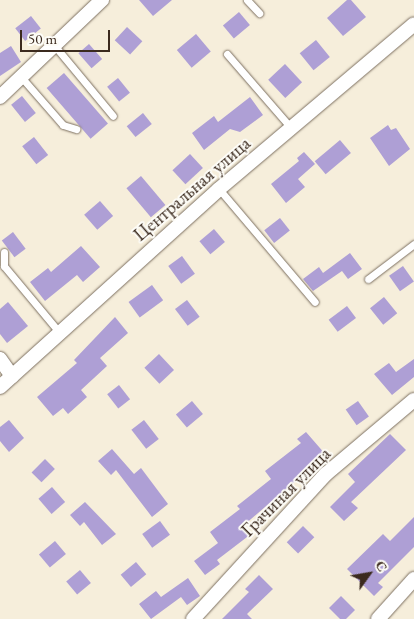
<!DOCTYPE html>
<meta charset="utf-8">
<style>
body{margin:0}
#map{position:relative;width:414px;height:619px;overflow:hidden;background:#f6eedb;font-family:"EB Garamond",serif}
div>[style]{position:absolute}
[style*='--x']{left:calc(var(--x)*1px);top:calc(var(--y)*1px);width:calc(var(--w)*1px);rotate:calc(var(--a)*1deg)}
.building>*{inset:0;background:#ae9fd5;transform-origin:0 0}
.roads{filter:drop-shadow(0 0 1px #7c6f60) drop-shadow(0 0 1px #7c6f60)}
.service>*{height:7px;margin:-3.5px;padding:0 3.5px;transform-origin:3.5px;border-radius:3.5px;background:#fff}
.minor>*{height:14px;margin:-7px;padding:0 7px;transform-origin:7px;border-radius:7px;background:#fff}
span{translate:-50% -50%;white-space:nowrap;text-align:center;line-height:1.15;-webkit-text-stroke:4px #fdfcf7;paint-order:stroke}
.street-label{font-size:19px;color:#3b2a1e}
.north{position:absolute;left:344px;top:549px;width:50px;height:50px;-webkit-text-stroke:4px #fdfcf7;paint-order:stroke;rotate:58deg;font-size:14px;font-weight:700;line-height:20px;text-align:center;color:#3b2a1e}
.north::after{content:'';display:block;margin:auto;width:18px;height:22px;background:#3b2a1e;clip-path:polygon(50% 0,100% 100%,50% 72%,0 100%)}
.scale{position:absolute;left:20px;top:30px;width:90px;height:22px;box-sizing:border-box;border:2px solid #3b2a1e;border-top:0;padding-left:6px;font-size:15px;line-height:18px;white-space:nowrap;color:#3b2a1e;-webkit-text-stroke:4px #fdfcf7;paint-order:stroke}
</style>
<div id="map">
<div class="building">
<div style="clip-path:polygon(139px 0,172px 0,153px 16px)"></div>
<div style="clip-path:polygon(347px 0,351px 0,366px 17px,343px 36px,327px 18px)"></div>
<div style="left:239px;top:12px;width:17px;height:21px;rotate:50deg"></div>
<div style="left:31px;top:16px;width:16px;height:20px;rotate:52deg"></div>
<div style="left:127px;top:27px;width:21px;height:18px;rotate:43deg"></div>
<div style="left:196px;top:34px;width:23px;height:25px;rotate:50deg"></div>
<div style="left:316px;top:40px;width:22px;height:21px;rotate:51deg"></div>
<div style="left:89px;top:44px;width:20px;height:14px;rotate:49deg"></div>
<div style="clip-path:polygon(11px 46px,21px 62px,0 76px,0 53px)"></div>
<div style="left:285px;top:64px;width:25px;height:23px;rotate:47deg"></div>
<div style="left:64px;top:73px;width:67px;height:23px;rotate:49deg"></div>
<div style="left:118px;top:78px;width:19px;height:14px;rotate:51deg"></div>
<div style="left:22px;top:96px;width:22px;height:14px;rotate:51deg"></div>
<div style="clip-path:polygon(250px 97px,263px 115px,240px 132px,230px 129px,204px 150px,192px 133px,214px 116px,218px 122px)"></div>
<div style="left:143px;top:113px;width:14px;height:21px;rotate:51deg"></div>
<div style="clip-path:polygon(388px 125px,391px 130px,396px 128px,410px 149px,389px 166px,370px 138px)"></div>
<div style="left:34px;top:137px;width:23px;height:15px;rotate:52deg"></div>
<div style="left:340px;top:140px;width:17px;height:33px;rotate:50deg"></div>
<div style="clip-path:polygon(304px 152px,315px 164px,298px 179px,305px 187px,286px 203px,271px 184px,299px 161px,297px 158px)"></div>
<div style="left:190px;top:154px;width:19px;height:24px;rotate:47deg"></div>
<div style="left:141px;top:176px;width:38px;height:19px;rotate:50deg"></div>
<div style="left:100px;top:201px;width:20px;height:21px;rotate:49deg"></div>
<div style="left:280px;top:218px;width:16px;height:20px;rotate:52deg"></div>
<div style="left:214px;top:229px;width:17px;height:19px;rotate:50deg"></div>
<div style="left:13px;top:232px;width:21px;height:14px;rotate:53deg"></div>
<div style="clip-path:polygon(81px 246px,100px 267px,83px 282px,77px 275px,45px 301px,30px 282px,48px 268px,51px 272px)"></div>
<div style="clip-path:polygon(350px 253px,362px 269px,348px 279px,342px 271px,313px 291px,303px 279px,319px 267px,323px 273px)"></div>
<div style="left:182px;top:256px;width:22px;height:17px;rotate:54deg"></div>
<div style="left:403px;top:266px;width:19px;height:17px;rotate:55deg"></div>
<div style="left:152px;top:285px;width:19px;height:29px;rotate:54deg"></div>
<div style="left:384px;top:297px;width:21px;height:18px;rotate:51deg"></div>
<div style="left:187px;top:300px;width:21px;height:15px;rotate:53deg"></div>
<div style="clip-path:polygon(8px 302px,28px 326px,7px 343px,0 334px,0 309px)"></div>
<div style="left:347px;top:306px;width:15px;height:23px;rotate:53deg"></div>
<div style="clip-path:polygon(115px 317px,128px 333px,100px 358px,107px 366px,81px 390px,87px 397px,68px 414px,63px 408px,53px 416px,37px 397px,77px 363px,74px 360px)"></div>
<div style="left:159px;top:354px;width:22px;height:20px;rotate:47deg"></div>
<div style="clip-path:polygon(414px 359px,414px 377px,392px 395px,374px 374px,389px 363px,396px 372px)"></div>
<div style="left:119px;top:385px;width:18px;height:15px;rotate:52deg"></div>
<div style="left:192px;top:401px;width:17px;height:21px;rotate:50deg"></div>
<div style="left:358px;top:401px;width:19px;height:15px;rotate:55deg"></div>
<div style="clip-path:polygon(9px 420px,24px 438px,9px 452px,0 441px,0 427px)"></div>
<div style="left:144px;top:420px;width:24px;height:16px;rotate:52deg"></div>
<div style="clip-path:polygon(306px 432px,326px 455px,244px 525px,251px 534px,217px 560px,220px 564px,205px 575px,194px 561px,218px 543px,210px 532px,240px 509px,237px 506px,271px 479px,265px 471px,301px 443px,297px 439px)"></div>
<div style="clip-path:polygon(390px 434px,406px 450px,351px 502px,358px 508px,344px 521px,330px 507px,355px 482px,348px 474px)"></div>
<div style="clip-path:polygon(112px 449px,134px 474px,141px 468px,168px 504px,152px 517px,116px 470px,111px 475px,98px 461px)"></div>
<div style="left:45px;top:459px;width:14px;height:19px;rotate:45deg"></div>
<div style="left:52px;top:487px;width:20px;height:18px;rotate:49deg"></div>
<div style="clip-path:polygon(85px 502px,116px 534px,102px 545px,84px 522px,80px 526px,70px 515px)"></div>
<div style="clip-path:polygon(414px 517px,414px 547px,378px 583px,383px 587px,374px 596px,347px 569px,383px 534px,390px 541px)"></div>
<div style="left:160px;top:521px;width:17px;height:22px;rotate:54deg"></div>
<div style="left:303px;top:526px;width:16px;height:23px;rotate:45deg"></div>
<div style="left:55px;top:541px;width:17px;height:21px;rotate:50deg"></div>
<div style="left:136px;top:562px;width:16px;height:20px;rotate:50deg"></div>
<div style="left:80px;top:570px;width:17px;height:18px;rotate:50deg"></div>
<div style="clip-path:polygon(259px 575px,273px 589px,247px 614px,252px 619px,222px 619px,249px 592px,245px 589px)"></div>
<div style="clip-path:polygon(188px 578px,200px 596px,187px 605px,181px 597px,151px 619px,139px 604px,156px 591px,161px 597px)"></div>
<div style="clip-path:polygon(341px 596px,355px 610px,346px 619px,340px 619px,329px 608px)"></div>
</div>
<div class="roads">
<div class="service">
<div style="--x:247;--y:0;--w:18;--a:47"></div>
<div style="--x:54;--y:45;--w:92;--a:50.3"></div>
<div style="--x:227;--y:54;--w:98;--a:49.1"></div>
<div style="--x:22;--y:78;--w:62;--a:48.9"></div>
<div style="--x:63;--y:125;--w:14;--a:17"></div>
<div style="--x:219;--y:189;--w:148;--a:49.7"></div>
<div style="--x:4;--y:252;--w:14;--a:90"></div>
<div style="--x:4;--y:266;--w:86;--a:50.2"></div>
<div style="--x:368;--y:279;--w:58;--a:-37.3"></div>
</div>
<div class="minor">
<div style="--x:0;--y:97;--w:141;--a:-43.6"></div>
<div style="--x:0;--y:359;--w:21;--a:55"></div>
<div style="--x:0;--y:387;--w:295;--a:-42.1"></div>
<div style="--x:219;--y:189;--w:255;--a:-40.2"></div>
<div style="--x:193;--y:619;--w:197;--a:-47.5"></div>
<div style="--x:326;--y:474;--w:115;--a:-40.1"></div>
<div style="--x:378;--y:619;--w:54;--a:-48"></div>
</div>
</div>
<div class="street-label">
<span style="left:192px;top:189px;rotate:-41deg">Центральная улица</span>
<span style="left:286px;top:492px;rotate:-45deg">Грачиная улица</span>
</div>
<div class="north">С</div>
<div class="scale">50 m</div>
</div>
